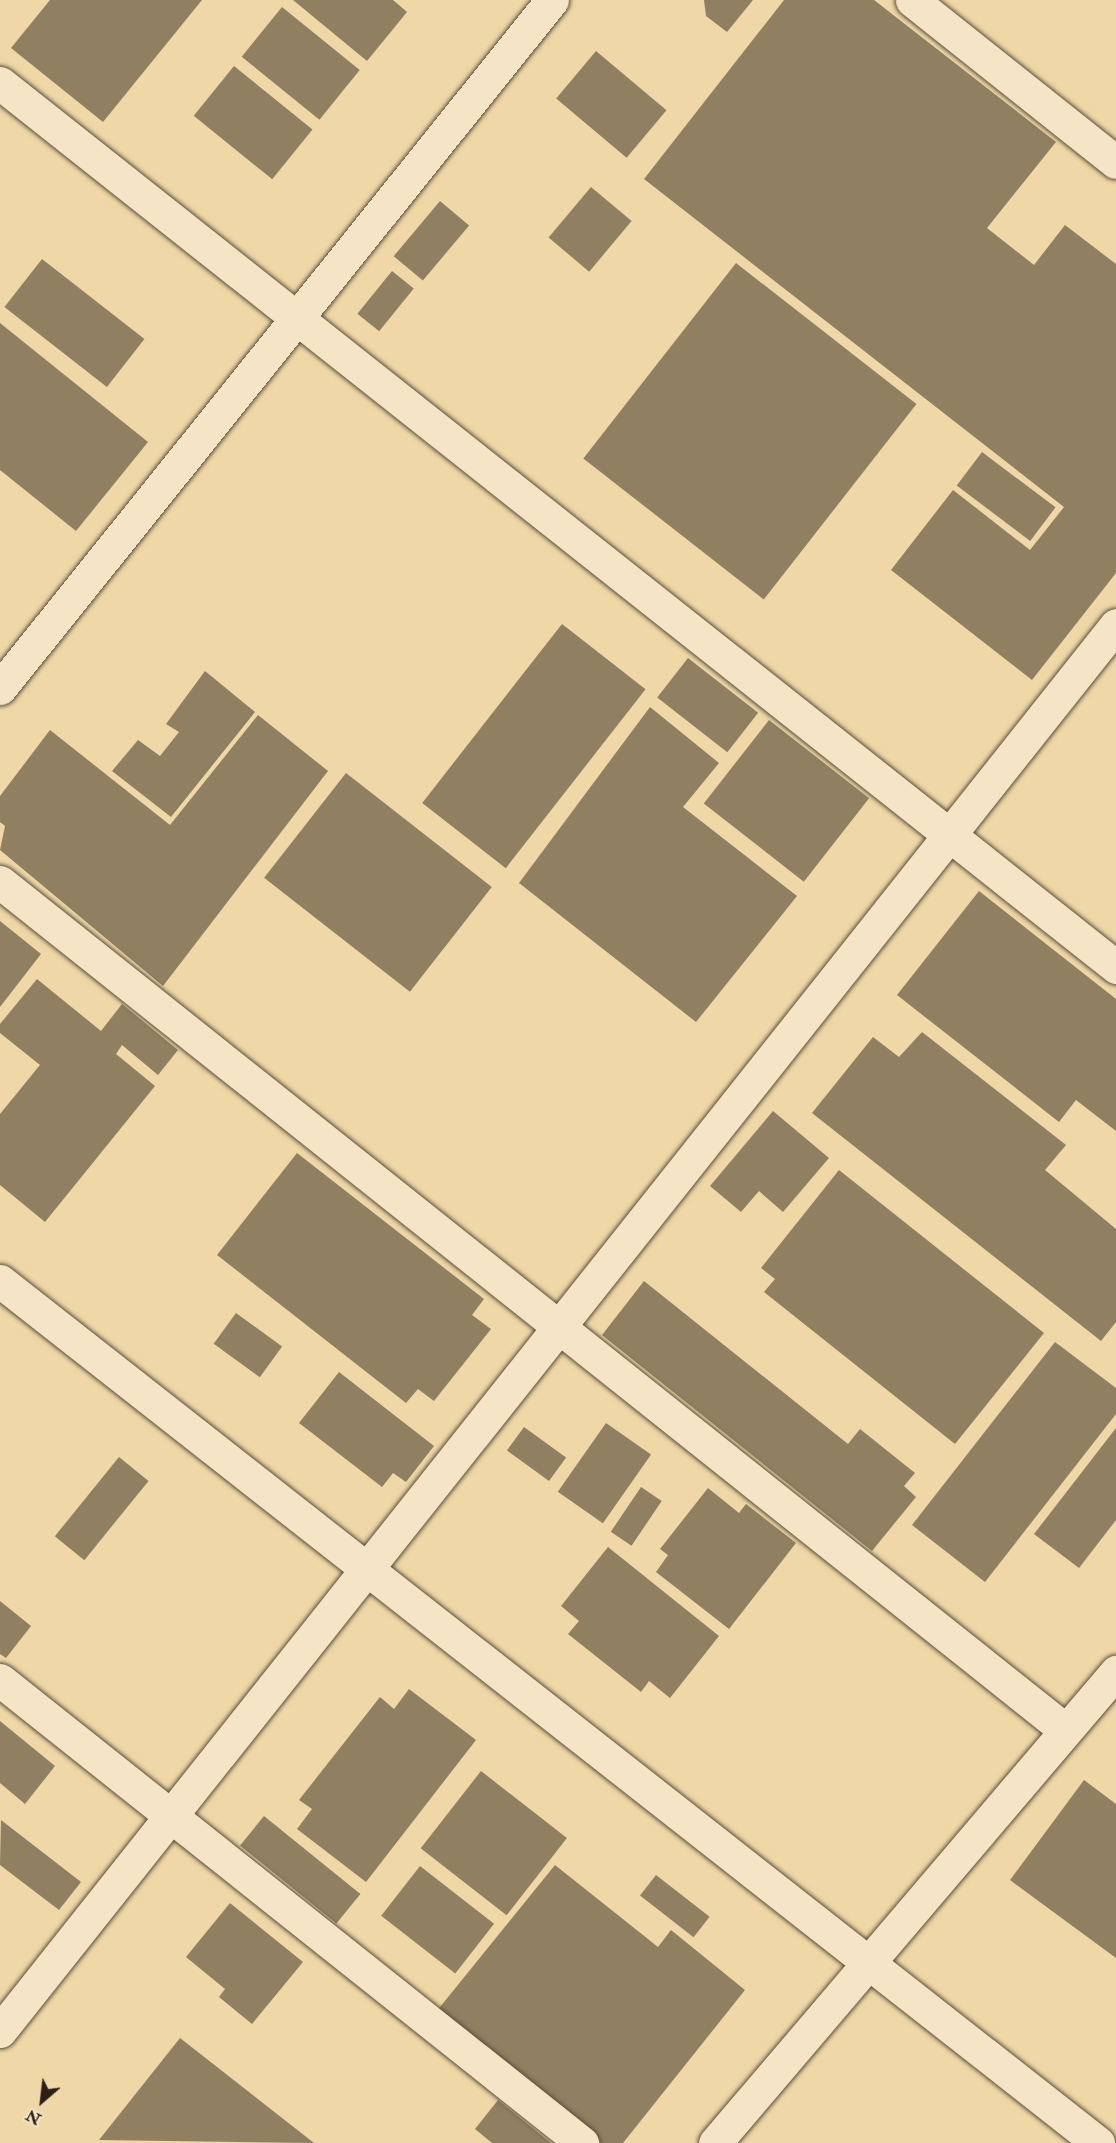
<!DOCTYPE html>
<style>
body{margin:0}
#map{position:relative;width:1116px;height:2143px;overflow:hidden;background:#efd7a7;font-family:"IM FELL Double Pica",serif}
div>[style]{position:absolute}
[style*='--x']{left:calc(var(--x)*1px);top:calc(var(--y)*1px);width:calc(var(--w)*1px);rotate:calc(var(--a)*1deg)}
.building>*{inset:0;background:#907f61;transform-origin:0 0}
.roads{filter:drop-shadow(0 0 2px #5b4e3a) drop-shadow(0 0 2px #5b4e3a)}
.minor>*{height:33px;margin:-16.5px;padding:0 16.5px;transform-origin:16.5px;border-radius:16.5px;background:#f5e5c6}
.tertiary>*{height:33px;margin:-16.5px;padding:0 16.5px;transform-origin:16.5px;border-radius:16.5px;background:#f5e5c6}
span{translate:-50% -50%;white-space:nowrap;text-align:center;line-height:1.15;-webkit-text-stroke:5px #f5e5c6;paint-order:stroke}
.north{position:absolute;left:12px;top:2071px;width:60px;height:60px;-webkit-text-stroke:4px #f5e5c6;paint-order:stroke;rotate:208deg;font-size:16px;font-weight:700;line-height:24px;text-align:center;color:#2a2015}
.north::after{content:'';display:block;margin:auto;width:21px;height:27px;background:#2a2015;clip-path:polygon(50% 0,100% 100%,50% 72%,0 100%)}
</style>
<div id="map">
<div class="building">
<div style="clip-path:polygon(50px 0,202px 0,103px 122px,11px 48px)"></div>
<div style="clip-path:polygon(293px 0,393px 0,407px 12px,367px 61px)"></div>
<div style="clip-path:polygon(704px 0,753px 0,727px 32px,706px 16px)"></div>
<div style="clip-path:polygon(784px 0,874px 0,1056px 142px,987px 228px,1034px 265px,1065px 225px,1116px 264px,1116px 573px,1032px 680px,891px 570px,953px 490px,1030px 550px,1064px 507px,644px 179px)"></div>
<div style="left:282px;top:7px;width:100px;height:64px;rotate:39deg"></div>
<div style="left:596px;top:51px;width:92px;height:62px;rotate:40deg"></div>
<div style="left:234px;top:66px;width:101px;height:64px;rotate:39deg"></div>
<div style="left:591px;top:187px;width:53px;height:66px;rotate:40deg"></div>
<div style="left:440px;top:201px;width:38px;height:72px;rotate:40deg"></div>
<div style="left:42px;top:259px;width:130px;height:61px;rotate:38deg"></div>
<div style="left:736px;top:263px;width:229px;height:248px;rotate:38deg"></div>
<div style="left:392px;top:271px;width:28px;height:55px;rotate:39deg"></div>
<div style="clip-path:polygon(0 323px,148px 442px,76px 531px,0 470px)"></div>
<div style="left:982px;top:452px;width:92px;height:42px;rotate:37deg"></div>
<div style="left:562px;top:624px;width:106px;height:227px;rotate:38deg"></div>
<div style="left:688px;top:658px;width:89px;height:50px;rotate:38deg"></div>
<div style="clip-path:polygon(205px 671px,255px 712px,171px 817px,112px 771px,138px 740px,160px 756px,179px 732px,166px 724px)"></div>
<div style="clip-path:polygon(650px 707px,719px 763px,683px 807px,797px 896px,696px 1022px,519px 883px)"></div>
<div style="clip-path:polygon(258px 715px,328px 771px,163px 986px,0 850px,5px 826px,0 822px,0 796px,50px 730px,170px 825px)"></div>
<div style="left:769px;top:720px;width:127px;height:106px;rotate:38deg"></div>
<div style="left:346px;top:773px;width:185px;height:133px;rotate:38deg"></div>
<div style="clip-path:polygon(979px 891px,1116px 999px,1116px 1131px,1076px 1100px,1059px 1122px,897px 995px)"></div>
<div style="clip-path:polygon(0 921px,41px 954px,0 1007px)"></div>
<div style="clip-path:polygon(37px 979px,101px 1031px,122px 1004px,178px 1050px,158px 1075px,122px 1045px,116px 1054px,155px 1086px,45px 1222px,0 1185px,0 1114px,40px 1065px,0 1033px,0 1024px)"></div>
<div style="clip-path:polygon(922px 1032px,1066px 1145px,1045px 1170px,1116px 1229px,1116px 1322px,1101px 1341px,812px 1113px,873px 1037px,899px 1057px)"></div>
<div style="clip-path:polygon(773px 1111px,829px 1158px,783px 1212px,759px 1191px,741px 1212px,710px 1186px)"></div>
<div style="clip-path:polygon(297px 1153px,484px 1299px,472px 1315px,491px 1329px,434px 1401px,418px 1389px,406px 1403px,217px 1255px)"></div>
<div style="clip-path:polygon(839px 1170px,1044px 1333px,955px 1444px,764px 1292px,775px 1279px,761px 1268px)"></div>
<div style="clip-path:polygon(644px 1281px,848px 1444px,860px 1429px,915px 1473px,904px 1486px,916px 1497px,872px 1551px,602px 1335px)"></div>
<div style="left:236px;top:1313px;width:57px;height:38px;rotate:36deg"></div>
<div style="clip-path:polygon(1055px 1342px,1116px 1388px,1116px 1414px,985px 1582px,912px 1525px)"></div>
<div style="clip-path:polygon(339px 1372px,434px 1446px,406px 1482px,393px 1473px,382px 1487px,299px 1423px)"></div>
<div style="left:606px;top:1423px;width:55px;height:84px;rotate:35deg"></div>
<div style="left:524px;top:1427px;width:52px;height:29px;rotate:36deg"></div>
<div style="clip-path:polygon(1116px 1428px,1116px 1520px,1079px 1568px,1034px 1534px)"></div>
<div style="left:119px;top:1457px;width:38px;height:102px;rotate:39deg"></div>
<div style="left:641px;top:1487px;width:25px;height:54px;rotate:34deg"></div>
<div style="clip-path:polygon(708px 1488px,739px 1513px,746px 1504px,796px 1543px,729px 1629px,656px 1572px,668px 1555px,660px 1549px)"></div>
<div style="clip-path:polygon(608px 1547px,719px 1636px,670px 1698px,649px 1681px,641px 1692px,568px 1634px,579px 1621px,561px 1606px)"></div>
<div style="clip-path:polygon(0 1601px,31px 1626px,6px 1658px,0 1654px)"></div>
<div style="clip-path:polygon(409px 1689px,476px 1740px,366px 1882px,297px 1829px,312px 1809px,299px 1800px,380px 1697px,394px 1709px)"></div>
<div style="clip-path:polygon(0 1721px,55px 1766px,25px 1804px,0 1783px)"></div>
<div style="left:481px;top:1771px;width:109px;height:98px;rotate:38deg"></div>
<div style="clip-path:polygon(1084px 1780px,1116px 1804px,1116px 1958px,1010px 1880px)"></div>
<div style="left:264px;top:1816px;width:124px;height:38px;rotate:39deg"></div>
<div style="clip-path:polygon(1px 1820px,81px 1882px,59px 1910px,0 1865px)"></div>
<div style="clip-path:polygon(555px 1865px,658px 1947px,671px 1930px,745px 1990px,623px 2143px,601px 2143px,436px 2012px)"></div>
<div style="left:420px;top:1866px;width:94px;height:63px;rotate:38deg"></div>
<div style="left:656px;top:1875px;width:68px;height:26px;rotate:38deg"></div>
<div style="clip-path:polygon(230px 1903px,303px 1962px,252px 2024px,219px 1997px,225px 1989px,186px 1957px)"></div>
<div style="clip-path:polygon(180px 2038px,314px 2143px,99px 2140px)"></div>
<div style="clip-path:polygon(498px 2100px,551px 2143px,492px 2143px,475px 2129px)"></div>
</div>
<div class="roads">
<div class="minor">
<div style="--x:912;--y:0;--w:260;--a:38.5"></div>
<div style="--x:0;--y:83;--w:1424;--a:38.38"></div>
<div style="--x:0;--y:882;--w:1360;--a:38.52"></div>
<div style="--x:0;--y:1680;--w:744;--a:38.5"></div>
<div style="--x:0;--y:2031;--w:1795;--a:-51.56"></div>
<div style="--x:715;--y:2143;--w:619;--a:-49.59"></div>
</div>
<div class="tertiary">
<div style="--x:0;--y:688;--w:882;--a:-51.26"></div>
<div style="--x:0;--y:1281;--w:1396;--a:38.13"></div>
</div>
</div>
<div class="north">N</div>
</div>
